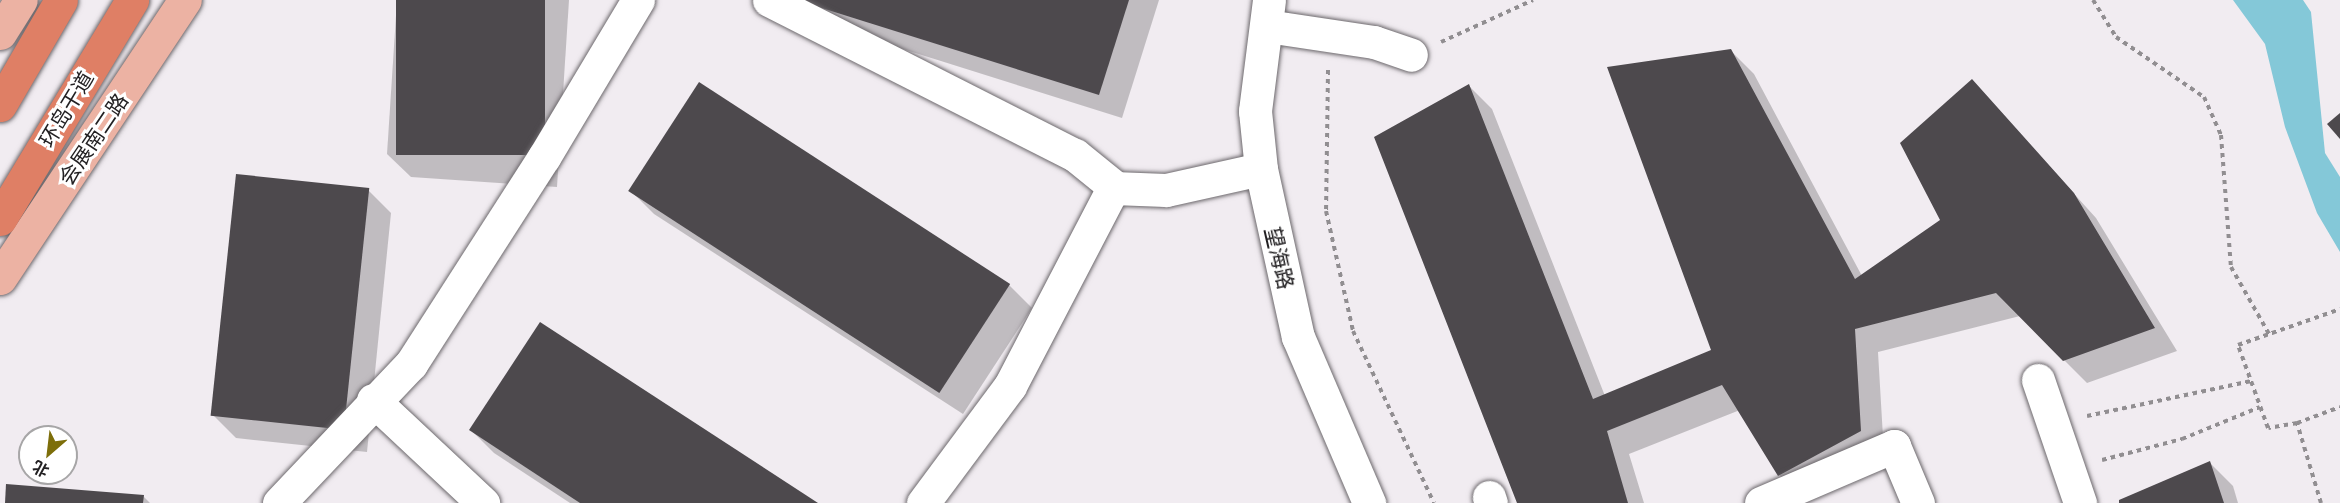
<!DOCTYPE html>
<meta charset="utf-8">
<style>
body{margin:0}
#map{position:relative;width:2340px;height:503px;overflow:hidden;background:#f1ecf1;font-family:"IBM Plex Serif","Noto Sans SC",serif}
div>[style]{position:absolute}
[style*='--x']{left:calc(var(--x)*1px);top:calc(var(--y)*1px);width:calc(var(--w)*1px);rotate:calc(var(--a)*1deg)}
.water>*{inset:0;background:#84c8d8}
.shadow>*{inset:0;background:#0003}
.building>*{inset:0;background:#4d494d;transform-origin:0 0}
.path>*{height:4px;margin-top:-2px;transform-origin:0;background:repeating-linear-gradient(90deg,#918e91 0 4.5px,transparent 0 9px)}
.roads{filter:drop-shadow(0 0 2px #6c686c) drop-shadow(0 0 2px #6c686c)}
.minor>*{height:33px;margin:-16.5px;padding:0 16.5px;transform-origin:16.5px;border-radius:16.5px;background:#fff}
.major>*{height:33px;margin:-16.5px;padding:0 16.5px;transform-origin:16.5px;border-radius:16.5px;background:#ecb2a3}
.highway>*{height:33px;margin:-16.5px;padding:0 16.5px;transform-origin:16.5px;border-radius:16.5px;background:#df7f65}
span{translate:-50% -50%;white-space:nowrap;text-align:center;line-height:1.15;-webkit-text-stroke:6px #fff;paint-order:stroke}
.street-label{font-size:21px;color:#232123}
.north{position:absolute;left:18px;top:425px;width:60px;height:60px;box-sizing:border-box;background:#fff;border:2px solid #a7a6a7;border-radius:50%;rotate:208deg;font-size:16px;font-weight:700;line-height:24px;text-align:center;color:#232123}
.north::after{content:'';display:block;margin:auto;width:21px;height:27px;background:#7d6e0a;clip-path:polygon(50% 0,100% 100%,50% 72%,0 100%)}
</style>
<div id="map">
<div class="water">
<div style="clip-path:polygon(2233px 0,2303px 0,2311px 12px,2325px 153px,2340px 177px,2340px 252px,2317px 213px,2285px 127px,2265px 44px)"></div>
</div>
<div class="shadow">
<div style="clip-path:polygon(397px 0,569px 0,557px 187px,411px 177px,387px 154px)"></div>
<div style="clip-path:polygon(797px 0,1159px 0,1122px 118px,820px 23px)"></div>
<div style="clip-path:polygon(1730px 50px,1754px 74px,1862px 276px,1942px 220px,1972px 81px,2096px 218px,2177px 351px,2087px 383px,2020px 316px,1878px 352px,1884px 454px,1803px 498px,1779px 475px,1740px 410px,1629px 454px,1644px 503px,1519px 503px,1469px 86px,1492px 109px,1605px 396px,1713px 351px)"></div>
<div style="clip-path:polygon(368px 190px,391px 213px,367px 452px,236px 438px,213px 415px)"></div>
<div style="clip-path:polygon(631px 191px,1009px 285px,1032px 308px,963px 414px,654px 214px)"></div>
<div style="clip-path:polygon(471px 430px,815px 503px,570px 503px,494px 453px)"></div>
<div style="clip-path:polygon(2210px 463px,2233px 486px,2238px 503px,2121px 503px)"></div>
<div style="clip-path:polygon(143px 496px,150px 503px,6px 503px)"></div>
</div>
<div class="building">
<div style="left:396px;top:0;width:149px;height:155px"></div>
<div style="clip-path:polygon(796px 0,1129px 0,1099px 95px)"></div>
<div style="clip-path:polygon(1731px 49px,1855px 279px,1940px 220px,1900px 143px,1972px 79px,2074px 193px,2155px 328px,2063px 361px,1996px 293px,1855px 329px,1861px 431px,1778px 476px,1722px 385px,1607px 431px,1628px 503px,1517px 503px,1374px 137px,1469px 84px,1593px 399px,1711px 350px,1607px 67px)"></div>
<div style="left:699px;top:82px;width:371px;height:130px;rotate:33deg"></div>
<div style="clip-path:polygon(2340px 113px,2340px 139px,2327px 124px)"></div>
<div style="left:236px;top:174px;width:134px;height:243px;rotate:6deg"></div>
<div style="clip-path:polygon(540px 322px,818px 503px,580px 503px,469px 430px)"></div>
<div style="clip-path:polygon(2210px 461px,2224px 503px,2119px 503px,2119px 500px)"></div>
<div style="clip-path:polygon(6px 484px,144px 495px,143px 503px,5px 503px)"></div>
</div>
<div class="path">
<div style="--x:2093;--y:0;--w:44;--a:58.1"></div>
<div style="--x:2116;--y:37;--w:107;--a:34.3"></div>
<div style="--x:2204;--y:97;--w:42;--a:65.9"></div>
<div style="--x:2221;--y:135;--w:132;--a:85.7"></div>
<div style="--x:2231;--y:267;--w:77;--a:60.4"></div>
<div style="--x:1441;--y:42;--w:101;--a:-24.5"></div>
<div style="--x:1328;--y:70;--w:141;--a:90.8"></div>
<div style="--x:1326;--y:211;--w:123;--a:77.3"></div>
<div style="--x:1353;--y:331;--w:190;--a:64.8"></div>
<div style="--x:2087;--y:416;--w:168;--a:-12"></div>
<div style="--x:2297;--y:423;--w:46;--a:-20.4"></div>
<div style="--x:2102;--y:460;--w:83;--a:-14.7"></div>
<div style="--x:2182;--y:439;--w:84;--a:-22.3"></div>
<div style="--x:2321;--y:503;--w:84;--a:-106.7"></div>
<div style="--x:2297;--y:423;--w:29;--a:170"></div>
<div style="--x:2268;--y:428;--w:88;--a:-109.9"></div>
<div style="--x:2238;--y:345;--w:108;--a:-19.4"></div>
</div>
<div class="roads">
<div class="minor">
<div style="--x:769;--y:0;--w:343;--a:26.9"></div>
<div style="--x:1075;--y:155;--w:54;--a:39"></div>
<div style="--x:1269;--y:0;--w:112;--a:97.2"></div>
<div style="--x:1255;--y:111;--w:58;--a:84.1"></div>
<div style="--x:1261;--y:169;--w:172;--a:77.6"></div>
<div style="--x:1298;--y:337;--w:181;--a:66.8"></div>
<div style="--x:1267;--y:26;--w:108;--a:8.5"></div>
<div style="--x:1374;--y:42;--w:39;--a:19"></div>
<div style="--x:2038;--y:380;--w:130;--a:71.1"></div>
<div style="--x:373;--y:400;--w:151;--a:43.1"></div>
<div style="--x:1489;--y:497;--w:6;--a:72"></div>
<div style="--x:279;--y:503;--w:192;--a:-46.5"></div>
<div style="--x:411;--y:364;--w:246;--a:-57.3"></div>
<div style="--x:544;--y:157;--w:183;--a:-59.1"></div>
<div style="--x:923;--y:503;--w:146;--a:-53.4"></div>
<div style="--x:1010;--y:386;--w:223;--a:-62.5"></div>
<div style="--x:1113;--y:188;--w:53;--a:2.2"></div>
<div style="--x:1166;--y:190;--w:97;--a:-12.5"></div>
<div style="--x:1761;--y:503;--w:145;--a:-23.2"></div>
<div style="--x:1894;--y:446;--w:62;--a:67.2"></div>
</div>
<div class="major">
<div style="--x:0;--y:33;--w:39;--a:-58"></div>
<div style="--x:0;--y:278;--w:334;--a:-56.4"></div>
</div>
<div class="highway">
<div style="--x:0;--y:105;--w:121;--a:-59.8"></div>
<div style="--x:0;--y:219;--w:256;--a:-58.9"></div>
</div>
</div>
<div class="street-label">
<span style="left:66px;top:109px;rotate:-59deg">环岛干道</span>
<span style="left:93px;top:139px;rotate:-56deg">会展南二路</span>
<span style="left:1280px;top:258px;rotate:77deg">望海路</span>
</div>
<div class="north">北</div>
</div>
